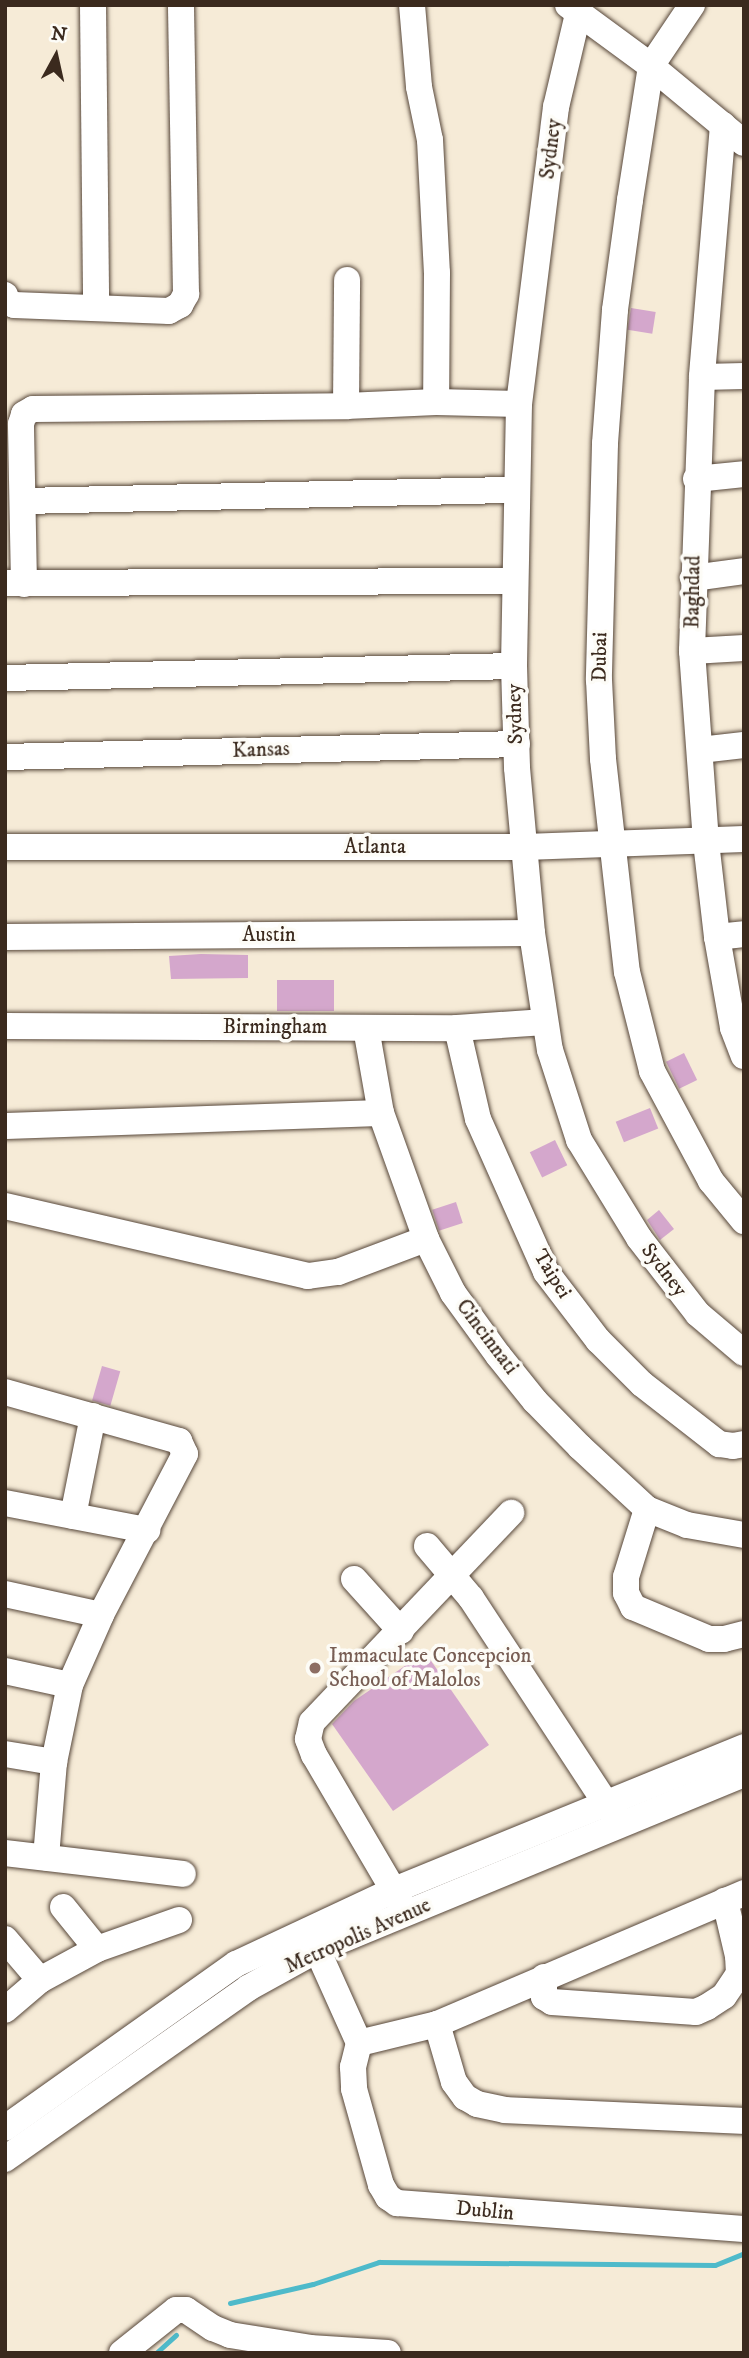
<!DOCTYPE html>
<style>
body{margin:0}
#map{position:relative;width:749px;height:2358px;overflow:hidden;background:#f6ebd7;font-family:"IM FELL DW Pica",serif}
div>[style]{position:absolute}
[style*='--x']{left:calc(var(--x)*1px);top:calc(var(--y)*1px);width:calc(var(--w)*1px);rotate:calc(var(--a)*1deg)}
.stream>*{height:5px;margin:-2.5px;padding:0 2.5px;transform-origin:2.5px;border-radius:2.5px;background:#4ebaca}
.building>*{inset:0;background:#d4a7cc;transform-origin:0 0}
.roads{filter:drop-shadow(0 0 2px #57473a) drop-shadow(0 0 2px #57473a)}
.minor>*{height:26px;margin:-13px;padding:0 13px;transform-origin:13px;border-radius:13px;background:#fff}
.dots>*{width:19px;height:19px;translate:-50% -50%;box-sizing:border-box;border:4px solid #fdfcf7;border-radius:50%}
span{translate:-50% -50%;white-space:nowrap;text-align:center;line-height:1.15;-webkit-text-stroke:7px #fdfcf7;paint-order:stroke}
.street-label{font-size:21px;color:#3b2a1e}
.education-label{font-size:21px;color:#785e54}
.left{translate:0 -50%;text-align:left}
.frame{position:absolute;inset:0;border:7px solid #3b2a1e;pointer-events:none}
.north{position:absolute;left:21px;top:21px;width:70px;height:70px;-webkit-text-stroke:5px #fdfcf7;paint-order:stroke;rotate:8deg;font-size:19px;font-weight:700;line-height:28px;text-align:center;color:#3b2a1e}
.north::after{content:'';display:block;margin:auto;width:24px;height:32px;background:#3b2a1e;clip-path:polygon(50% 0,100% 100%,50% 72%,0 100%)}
</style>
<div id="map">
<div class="stream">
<div style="--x:230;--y:2303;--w:85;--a:-12.9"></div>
<div style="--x:313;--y:2284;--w:70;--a:-18.4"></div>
<div style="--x:379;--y:2262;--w:336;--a:0.5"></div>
<div style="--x:715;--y:2265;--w:31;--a:-22"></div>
<div style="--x:156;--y:2353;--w:27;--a:-42"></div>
</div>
<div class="building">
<div style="left:631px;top:308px;width:25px;height:22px;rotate:9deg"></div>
<div style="clip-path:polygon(201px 954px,248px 955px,248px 978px,171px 979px,169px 956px)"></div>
<div style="left:277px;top:980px;width:57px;height:31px"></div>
<div style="left:684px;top:1053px;width:30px;height:20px;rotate:64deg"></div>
<div style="left:650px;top:1108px;width:22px;height:37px;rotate:68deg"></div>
<div style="left:555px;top:1140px;width:28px;height:28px;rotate:64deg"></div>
<div style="left:456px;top:1202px;width:22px;height:25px;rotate:72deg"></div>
<div style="clip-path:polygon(659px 1210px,674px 1229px,660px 1240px,647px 1220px)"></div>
<div style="left:102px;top:1366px;width:19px;height:36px;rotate:16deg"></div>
<div style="clip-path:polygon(425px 1652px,489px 1745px,393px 1811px,332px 1724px,354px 1701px)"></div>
</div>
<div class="roads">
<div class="minor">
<div style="--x:93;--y:5;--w:302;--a:89.4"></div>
<div style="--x:412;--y:5;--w:82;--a:85.1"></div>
<div style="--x:419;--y:87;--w:54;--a:78.3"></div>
<div style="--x:430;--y:140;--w:133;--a:87"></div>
<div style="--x:437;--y:273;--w:129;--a:90.4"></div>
<div style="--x:568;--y:5;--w:103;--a:36.3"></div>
<div style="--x:651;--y:66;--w:121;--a:39.6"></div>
<div style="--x:692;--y:5;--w:73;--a:123.9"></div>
<div style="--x:651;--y:66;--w:136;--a:98.9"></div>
<div style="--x:630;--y:200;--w:111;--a:97.8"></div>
<div style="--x:615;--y:310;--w:134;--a:94.3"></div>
<div style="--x:605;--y:444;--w:236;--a:91.5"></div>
<div style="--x:599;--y:680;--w:79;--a:87.1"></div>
<div style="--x:603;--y:759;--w:214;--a:83.6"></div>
<div style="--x:627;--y:972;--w:102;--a:75.8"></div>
<div style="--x:652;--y:1071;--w:125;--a:61.8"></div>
<div style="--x:711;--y:1181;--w:52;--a:50.5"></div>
<div style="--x:578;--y:14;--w:96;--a:103.3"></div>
<div style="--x:556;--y:107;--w:299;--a:97.1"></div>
<div style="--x:519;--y:404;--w:262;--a:91.1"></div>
<div style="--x:514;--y:666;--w:102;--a:88.3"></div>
<div style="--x:517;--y:768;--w:166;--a:84.8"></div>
<div style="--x:532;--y:933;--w:118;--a:81.3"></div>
<div style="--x:550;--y:1050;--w:95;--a:72.1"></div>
<div style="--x:579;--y:1140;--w:115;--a:58.5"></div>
<div style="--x:639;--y:1238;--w:96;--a:52.2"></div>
<div style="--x:698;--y:1314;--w:60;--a:40.3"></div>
<div style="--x:723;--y:125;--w:253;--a:94.8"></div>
<div style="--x:702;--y:377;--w:274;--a:92.1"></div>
<div style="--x:692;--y:651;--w:192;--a:85.8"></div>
<div style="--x:706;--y:842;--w:96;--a:83.4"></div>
<div style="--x:717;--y:937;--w:92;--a:80"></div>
<div style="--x:733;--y:1028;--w:30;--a:69"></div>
<div style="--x:5;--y:295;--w:6;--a:72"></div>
<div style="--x:7;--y:301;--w:8;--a:30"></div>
<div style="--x:14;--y:305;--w:155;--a:2.2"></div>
<div style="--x:169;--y:311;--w:13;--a:-29"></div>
<div style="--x:180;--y:305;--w:13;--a:-61"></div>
<div style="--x:186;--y:294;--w:289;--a:-91"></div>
<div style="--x:702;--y:377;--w:42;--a:-1.4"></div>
<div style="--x:346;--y:406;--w:126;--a:-89.5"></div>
<div style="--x:696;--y:479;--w:48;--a:-5.9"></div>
<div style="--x:23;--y:501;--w:493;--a:-1.3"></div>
<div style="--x:693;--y:578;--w:51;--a:-7.8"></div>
<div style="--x:5;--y:583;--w:509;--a:-0.23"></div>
<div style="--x:24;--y:584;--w:160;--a:-91.1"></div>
<div style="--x:21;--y:424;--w:10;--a:-73"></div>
<div style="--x:24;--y:414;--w:10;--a:-29"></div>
<div style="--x:33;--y:409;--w:313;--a:-0.5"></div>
<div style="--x:346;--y:406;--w:90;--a:-2.5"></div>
<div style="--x:436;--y:402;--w:83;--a:1.4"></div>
<div style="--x:692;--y:651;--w:52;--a:-3.3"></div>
<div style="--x:5;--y:678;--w:509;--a:-1.35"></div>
<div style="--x:700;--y:750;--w:44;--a:-6.5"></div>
<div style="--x:5;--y:757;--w:512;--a:-1.45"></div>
<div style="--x:5;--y:847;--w:520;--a:0"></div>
<div style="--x:525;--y:847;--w:219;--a:-2.1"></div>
<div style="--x:5;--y:937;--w:527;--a:-0.43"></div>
<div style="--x:717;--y:937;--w:27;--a:-6"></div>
<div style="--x:5;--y:1026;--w:452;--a:0.3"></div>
<div style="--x:457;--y:1028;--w:88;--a:-3.9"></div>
<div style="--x:366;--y:1028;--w:86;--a:80"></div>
<div style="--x:381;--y:1113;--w:134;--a:70.3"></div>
<div style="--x:426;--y:1239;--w:60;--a:63.4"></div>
<div style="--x:453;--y:1293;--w:77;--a:54"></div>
<div style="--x:498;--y:1355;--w:59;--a:51.2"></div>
<div style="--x:535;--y:1401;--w:64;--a:45.6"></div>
<div style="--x:580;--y:1447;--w:91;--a:42.8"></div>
<div style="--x:647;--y:1509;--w:43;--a:21.8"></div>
<div style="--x:687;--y:1525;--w:58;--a:10"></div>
<div style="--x:457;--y:1028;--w:93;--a:77"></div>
<div style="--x:478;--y:1119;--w:167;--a:66"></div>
<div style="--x:546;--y:1272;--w:86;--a:52.6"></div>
<div style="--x:598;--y:1340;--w:62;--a:45"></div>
<div style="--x:642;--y:1384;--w:98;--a:37.9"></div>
<div style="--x:719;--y:1444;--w:14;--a:8"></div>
<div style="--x:733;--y:1446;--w:11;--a:-10"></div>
<div style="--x:5;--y:1126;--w:376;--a:-2"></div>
<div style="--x:5;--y:1206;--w:311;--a:13"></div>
<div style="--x:308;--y:1276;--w:30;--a:-8"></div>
<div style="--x:338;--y:1272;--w:94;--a:-20.6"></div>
<div style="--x:5;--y:1392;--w:181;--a:15.7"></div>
<div style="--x:179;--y:1441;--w:14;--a:65"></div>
<div style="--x:185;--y:1454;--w:182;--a:117.6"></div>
<div style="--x:101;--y:1615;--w:77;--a:113.9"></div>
<div style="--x:70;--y:1685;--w:79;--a:101.7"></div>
<div style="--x:54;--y:1762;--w:96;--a:94.8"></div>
<div style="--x:5;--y:1503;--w:145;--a:10.8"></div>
<div style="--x:647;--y:1509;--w:71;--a:107.2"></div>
<div style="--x:626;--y:1577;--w:16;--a:90"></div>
<div style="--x:626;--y:1593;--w:16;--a:63"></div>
<div style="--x:633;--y:1607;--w:82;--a:22.8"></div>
<div style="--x:709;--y:1639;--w:15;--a:0"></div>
<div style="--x:724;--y:1639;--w:21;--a:-14"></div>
<div style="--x:73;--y:1516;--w:102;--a:-78.7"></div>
<div style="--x:427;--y:1546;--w:68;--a:49.8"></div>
<div style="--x:471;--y:1598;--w:262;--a:56.7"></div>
<div style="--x:354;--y:1579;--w:70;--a:47.9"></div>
<div style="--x:5;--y:1594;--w:98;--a:12.3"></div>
<div style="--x:5;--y:1671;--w:66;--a:12.2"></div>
<div style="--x:5;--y:1754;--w:50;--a:9.3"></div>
<div style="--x:5;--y:1853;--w:179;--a:6.7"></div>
<div style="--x:401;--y:1903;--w:172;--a:-120.4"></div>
<div style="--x:314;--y:1755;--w:17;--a:-111"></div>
<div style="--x:308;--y:1739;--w:17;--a:-77"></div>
<div style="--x:312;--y:1722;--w:289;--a:-46.4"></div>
<div style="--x:63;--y:1907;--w:54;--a:51"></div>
<div style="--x:311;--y:1936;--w:117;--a:65.8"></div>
<div style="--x:5;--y:1939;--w:54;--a:49.5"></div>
<div style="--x:544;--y:1977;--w:20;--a:90"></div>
<div style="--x:544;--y:1997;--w:9;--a:32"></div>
<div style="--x:552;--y:2002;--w:144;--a:4"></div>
<div style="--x:696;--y:2012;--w:12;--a:-24"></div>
<div style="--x:707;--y:2007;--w:20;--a:-33"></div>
<div style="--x:724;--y:1996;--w:27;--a:-56"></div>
<div style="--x:739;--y:1974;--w:18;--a:-93"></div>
<div style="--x:738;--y:1956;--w:57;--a:-103.3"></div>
<div style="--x:5;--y:2010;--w:46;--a:-40.6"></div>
<div style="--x:40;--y:1980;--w:65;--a:-28.5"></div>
<div style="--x:97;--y:1949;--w:87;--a:-19.5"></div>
<div style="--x:437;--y:2024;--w:60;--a:73.7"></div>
<div style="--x:454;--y:2082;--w:19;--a:54"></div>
<div style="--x:465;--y:2097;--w:14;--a:30"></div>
<div style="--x:477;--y:2104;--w:29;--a:12"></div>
<div style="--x:505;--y:2110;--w:239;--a:2.6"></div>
<div style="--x:359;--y:2043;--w:25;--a:104"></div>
<div style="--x:353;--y:2067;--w:22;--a:87"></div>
<div style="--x:354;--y:2089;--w:100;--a:74.3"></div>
<div style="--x:381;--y:2185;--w:14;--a:60"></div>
<div style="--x:388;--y:2197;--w:11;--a:34"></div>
<div style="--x:397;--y:2203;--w:348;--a:4.3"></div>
<div style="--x:359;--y:2043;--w:80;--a:-13.7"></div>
<div style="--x:437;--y:2024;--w:334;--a:-23.1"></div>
<div style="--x:5;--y:2128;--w:283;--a:-35.4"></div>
<div style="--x:236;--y:1964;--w:174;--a:-25.1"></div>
<div style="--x:394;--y:1890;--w:378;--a:-22.2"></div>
<div style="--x:5;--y:2159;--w:297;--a:-35.1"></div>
<div style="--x:248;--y:1988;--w:79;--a:-28.8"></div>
<div style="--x:317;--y:1950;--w:462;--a:-22.4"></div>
<div style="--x:122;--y:2353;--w:69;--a:-38.5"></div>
<div style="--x:176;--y:2310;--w:10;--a:0"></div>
<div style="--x:186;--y:2310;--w:32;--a:34"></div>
<div style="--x:213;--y:2328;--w:18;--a:22"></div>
<div style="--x:230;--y:2335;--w:81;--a:9.2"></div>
<div style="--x:310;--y:2348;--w:78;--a:3.7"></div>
</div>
</div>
<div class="dots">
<div style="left:315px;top:1668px;background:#8d6e63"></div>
</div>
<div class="street-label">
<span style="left:551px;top:149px;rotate:-83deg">Sydney</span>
<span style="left:693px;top:592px;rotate:-89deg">Baghdad</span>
<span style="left:600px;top:657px;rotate:-89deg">Dubai</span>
<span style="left:515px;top:714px;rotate:-92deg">Sydney</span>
<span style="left:261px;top:750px;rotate:-2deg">Kansas</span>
<span style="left:375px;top:847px">Atlanta</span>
<span style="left:269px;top:935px">Austin</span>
<span style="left:275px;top:1027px">Birmingham</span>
<span style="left:664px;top:1270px;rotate:52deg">Sydney</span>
<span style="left:552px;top:1274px;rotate:58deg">Taipei</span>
<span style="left:487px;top:1337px;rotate:53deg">Cincinnati</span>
<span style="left:358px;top:1936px;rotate:-24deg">Metropolis Avenue</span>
<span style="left:485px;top:2211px;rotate:5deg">Dublin</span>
</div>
<div class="education-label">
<span class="left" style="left:329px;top:1668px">Immaculate Concepcion<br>School of Malolos</span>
</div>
<div class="frame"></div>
<div class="north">N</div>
</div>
